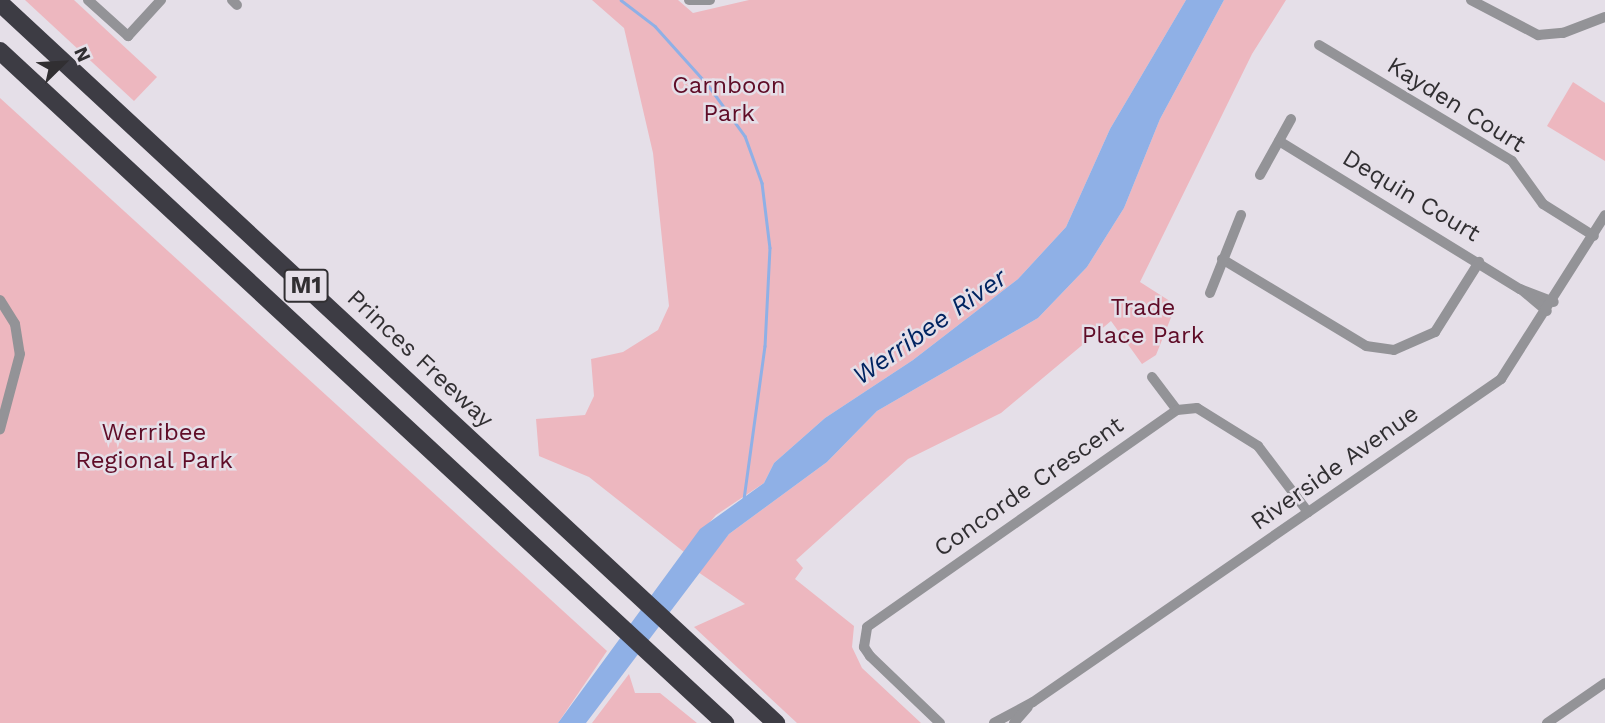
<!DOCTYPE html>
<style>
body{margin:0}
#map{position:relative;width:1605px;height:723px;overflow:hidden;background:#e5dfe8;font-family:"Work Sans",sans-serif}
div>[style]{position:absolute}
[style*='--x']{left:calc(var(--x)*1px);top:calc(var(--y)*1px);width:calc(var(--w)*1px);rotate:calc(var(--a)*1deg)}
.green>*{inset:0;background:#edb7bf}
.water>*{inset:0;background:#8fb0e6}
.stream>*{height:2.5px;margin:-1.25px;padding:0 1.25px;transform-origin:1.25px;border-radius:1.25px;background:#8fb0e6}
.street>*{height:10px;margin:-5px;padding:0 5px;transform-origin:5px;border-radius:5px;background:#939397}
.highway>*{height:18px;margin:-9px;padding:0 9px;transform-origin:9px;border-radius:9px;background:#3d3c44}
span{translate:-50% -50%;white-space:nowrap;text-align:center;line-height:1.15;-webkit-text-stroke:5px #e5dfe8;paint-order:stroke}
.shield-label span{padding:2px 5px;background:#e5dfe8;border:2px solid;border-radius:5px;-webkit-text-stroke-width:0}
.shield-label{font-size:23px;color:#312f32;font-weight:700}
.park-label{font-size:24px;color:#5f0c27}
.street-label{font-size:24px;color:#312f32}
.water-label{font-size:26px;color:#002461;font-style:italic}
.north{position:absolute;left:28px;top:28px;width:70px;height:70px;-webkit-text-stroke:5px #e5dfe8;paint-order:stroke;rotate:66deg;font-size:19px;font-weight:700;line-height:28px;text-align:center;color:#312f32}
.north::after{content:'';display:block;margin:auto;width:24px;height:32px;background:#312f32;clip-path:polygon(50% 0,100% 100%,50% 72%,0 100%)}
</style>
<div id="map">
<div class="green">
<div style="clip-path:polygon(25px 0,74px 0,157px 77px,134px 101px)"></div>
<div style="clip-path:polygon(592px 0,678px 0,693px 13px,749px 0,1186px 0,1110px 129px,1066px 227px,1018px 279px,913px 360px,825px 418px,774px 463px,764px 483px,716px 515px,684px 552px,589px 477px,539px 456px,536px 419px,585px 415px,594px 396px,591px 359px,623px 352px,658px 330px,669px 306px,653px 153px,624px 28px)"></div>
<div style="clip-path:polygon(1224px 0,1286px 0,1252px 54px,1140px 282px,1176px 305px,1156px 355px,1142px 364px,1111px 321px,1001px 413px,908px 459px,796px 560px,803px 568px,795px 579px,854px 626px,852px 647px,862px 668px,921px 723px,797px 723px,694px 627px,745px 604px,698px 572px,729px 534px,827px 462px,877px 411px,1038px 318px,1087px 267px,1124px 208px,1160px 119px)"></div>
<div style="clip-path:polygon(1573px 82px,1605px 103px,1605px 161px,1547px 126px)"></div>
<div style="clip-path:polygon(0 98px,607px 651px,558px 723px,0 723px)"></div>
<div style="clip-path:polygon(629px 674px,635px 693px,660px 693px,697px 723px,592px 723px)"></div>
</div>
<div class="water">
<div style="clip-path:polygon(1186px 0,1224px 0,1160px 119px,1124px 208px,1087px 267px,1038px 318px,877px 411px,827px 462px,729px 534px,586px 723px,558px 723px,700px 529px,764px 483px,774px 463px,825px 418px,913px 360px,1018px 279px,1066px 227px,1110px 129px)"></div>
</div>
<div class="stream">
<div style="--x:621;--y:0;--w:43;--a:37.4"></div>
<div style="--x:655;--y:26;--w:79;--a:48.1"></div>
<div style="--x:708;--y:85;--w:63;--a:54"></div>
<div style="--x:745;--y:136;--w:50;--a:70.1"></div>
<div style="--x:762;--y:183;--w:65;--a:83"></div>
<div style="--x:770;--y:248;--w:98;--a:92.9"></div>
<div style="--x:765;--y:346;--w:154;--a:97.8"></div>
</div>
<div class="street">
<div style="--x:88;--y:0;--w:54;--a:42"></div>
<div style="--x:128;--y:36;--w:49;--a:-47.5"></div>
<div style="--x:232;--y:0;--w:7;--a:45"></div>
<div style="--x:689;--y:0;--w:21;--a:0"></div>
<div style="--x:1471;--y:0;--w:76;--a:27.6"></div>
<div style="--x:1538;--y:35;--w:25;--a:-5"></div>
<div style="--x:1563;--y:33;--w:45;--a:-20.9"></div>
<div style="--x:1319;--y:45;--w:225;--a:31"></div>
<div style="--x:1512;--y:161;--w:53;--a:54.2"></div>
<div style="--x:1543;--y:204;--w:60;--a:32.1"></div>
<div style="--x:1279;--y:141;--w:283;--a:31.6"></div>
<div style="--x:1520;--y:289;--w:36;--a:21"></div>
<div style="--x:1260;--y:175;--w:64;--a:-61"></div>
<div style="--x:1222;--y:259;--w:168;--a:31.1"></div>
<div style="--x:1366;--y:346;--w:28;--a:8"></div>
<div style="--x:1394;--y:350;--w:45;--a:-23.7"></div>
<div style="--x:1435;--y:332;--w:83;--a:-57.8"></div>
<div style="--x:1523;--y:291;--w:31;--a:40"></div>
<div style="--x:1210;--y:293;--w:84;--a:-68.3"></div>
<div style="--x:0;--y:300;--w:28;--a:58"></div>
<div style="--x:15;--y:324;--w:30;--a:81"></div>
<div style="--x:20;--y:354;--w:78;--a:104.9"></div>
<div style="--x:1152;--y:377;--w:41;--a:52.9"></div>
<div style="--x:940;--y:723;--w:97;--a:-136.3"></div>
<div style="--x:870;--y:656;--w:11;--a:-124"></div>
<div style="--x:864;--y:647;--w:20;--a:-81"></div>
<div style="--x:867;--y:627;--w:378;--a:-35"></div>
<div style="--x:1177;--y:410;--w:20;--a:-6"></div>
<div style="--x:1197;--y:408;--w:72;--a:31.9"></div>
<div style="--x:1258;--y:446;--w:83;--a:52.9"></div>
<div style="--x:994;--y:723;--w:44;--a:-28.3"></div>
<div style="--x:1033;--y:702;--w:569;--a:-34.61"></div>
<div style="--x:1501;--y:379;--w:194;--a:-57.6"></div>
<div style="--x:1014;--y:723;--w:21;--a:-49"></div>
<div style="--x:1547;--y:723;--w:70;--a:-34.6"></div>
</div>
<div class="highway">
<div style="--x:0;--y:3;--w:1059;--a:42.86"></div>
<div style="--x:0;--y:51;--w:989;--a:42.83"></div>
</div>
<div class="shield-label">
<span style="left:306px;top:286px">M1</span>
</div>
<div class="park-label">
<span style="left:729px;top:100px">Carnboon<br>Park</span>
<span style="left:1143px;top:322px">Trade<br>Place Park</span>
<span style="left:154px;top:447px">Werribee<br>Regional Park</span>
</div>
<div class="street-label">
<span style="left:1456px;top:105px;rotate:32deg">Kayden Court</span>
<span style="left:1411px;top:196px;rotate:31deg">Dequin Court</span>
<span style="left:420px;top:359px;rotate:43deg">Princes Freeway</span>
<span style="left:1335px;top:468px;rotate:-35deg">Riverside Avenue</span>
<span style="left:1029px;top:487px;rotate:-35deg">Concorde Crescent</span>
</div>
<div class="water-label">
<span style="left:930px;top:327px;rotate:-35deg">Werribee River</span>
</div>
<div class="north">N</div>
</div>
